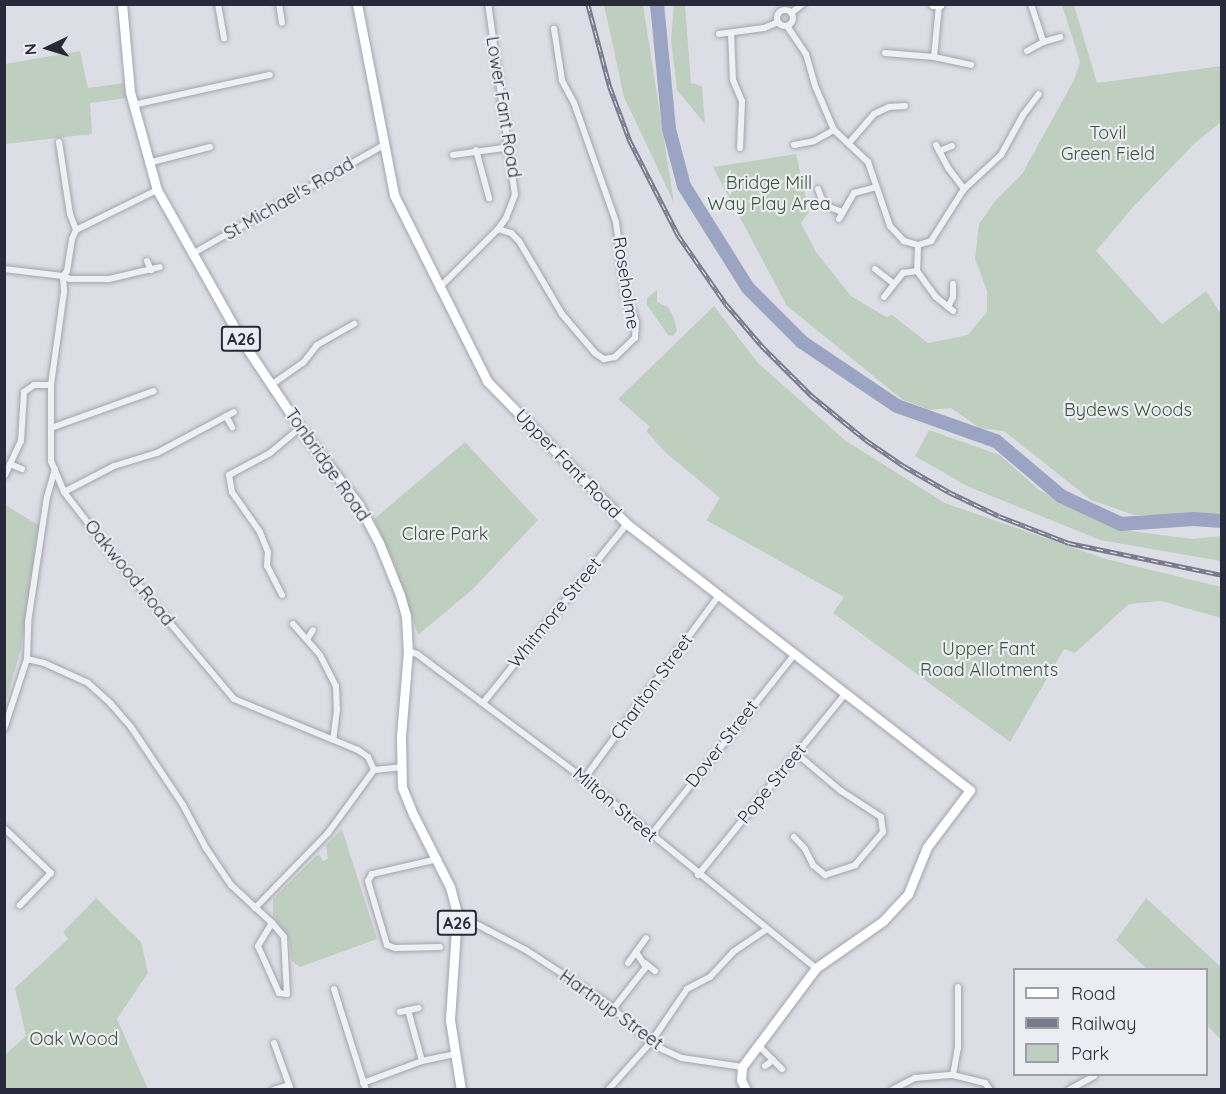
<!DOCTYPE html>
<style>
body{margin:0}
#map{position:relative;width:1226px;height:1094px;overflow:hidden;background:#dddee5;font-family:Quicksand,sans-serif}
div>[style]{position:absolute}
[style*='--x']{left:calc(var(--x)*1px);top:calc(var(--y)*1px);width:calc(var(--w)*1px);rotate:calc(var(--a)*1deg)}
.green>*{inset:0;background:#bfcfbf}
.river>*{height:14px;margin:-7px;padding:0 7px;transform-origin:7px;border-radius:7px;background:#9ba4c2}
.roads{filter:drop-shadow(0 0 2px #a3a4af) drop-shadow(0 0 2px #a3a4af)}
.street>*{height:6px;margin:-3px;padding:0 3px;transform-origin:3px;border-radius:3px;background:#eff0f4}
.street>.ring{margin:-3px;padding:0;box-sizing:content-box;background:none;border:6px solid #eff0f4;border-radius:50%}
.secondary>*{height:9px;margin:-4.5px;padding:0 4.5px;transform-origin:4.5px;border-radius:4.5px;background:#fff}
.primary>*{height:9px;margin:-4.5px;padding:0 4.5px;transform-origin:4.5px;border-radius:4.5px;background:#fff}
.rail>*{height:4.5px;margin-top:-2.25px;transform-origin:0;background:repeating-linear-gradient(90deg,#ecedf3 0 7px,#787b8d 0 14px);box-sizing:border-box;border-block:2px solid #787b8d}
span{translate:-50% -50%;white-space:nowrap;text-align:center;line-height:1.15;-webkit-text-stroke:4.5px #ecedf3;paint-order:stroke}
.shield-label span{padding:2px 4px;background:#ecedf3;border:2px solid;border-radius:4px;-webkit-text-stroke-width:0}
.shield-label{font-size:16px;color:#282a3b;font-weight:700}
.street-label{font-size:18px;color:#282a3b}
.park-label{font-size:18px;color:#375539}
.frame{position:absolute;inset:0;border:6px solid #282a3b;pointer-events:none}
.legend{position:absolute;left:1013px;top:968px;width:195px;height:108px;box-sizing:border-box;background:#ecedf3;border:2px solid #9e9fa9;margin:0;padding:8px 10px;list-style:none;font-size:18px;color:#282a3b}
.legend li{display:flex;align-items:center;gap:12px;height:30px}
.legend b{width:30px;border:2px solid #9e9fa9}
.north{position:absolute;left:18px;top:18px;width:60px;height:60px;-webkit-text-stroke:4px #ecedf3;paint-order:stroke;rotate:266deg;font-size:16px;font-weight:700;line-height:24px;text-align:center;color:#282a3b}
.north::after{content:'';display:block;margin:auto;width:21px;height:27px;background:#282a3b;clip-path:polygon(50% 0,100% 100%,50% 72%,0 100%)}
</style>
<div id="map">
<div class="green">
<div style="clip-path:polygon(604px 5px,643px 5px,674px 203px,624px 97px)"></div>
<div style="clip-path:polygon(674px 5px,685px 5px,691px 83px,702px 86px,705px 124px,677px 90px,671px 40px)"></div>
<div style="clip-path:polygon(1062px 5px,1074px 5px,1097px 83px,1221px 66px,1221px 122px,1195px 143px,1134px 206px,1096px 251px,1162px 324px,1206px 291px,1221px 314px,1221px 515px,1134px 515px,1091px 500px,1004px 431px,980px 428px,951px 408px,930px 410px,903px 400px,787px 306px,713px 167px,796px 154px,809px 212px,801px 223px,816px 252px,851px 296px,886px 317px,892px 315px,928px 343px,968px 335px,987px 312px,987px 291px,975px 259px,979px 224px,996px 200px,1022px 174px,1074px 80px,1080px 62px)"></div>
<div style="clip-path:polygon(80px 51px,88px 88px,124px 83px,127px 98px,90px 103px,92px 134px,5px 144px,5px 64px)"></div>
<div style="clip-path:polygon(657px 290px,657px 302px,668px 307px,674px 318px,677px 331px,673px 336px,668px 335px,647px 305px,647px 298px)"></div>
<div style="clip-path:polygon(714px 306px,758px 363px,846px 441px,945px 503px,1106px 559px,1221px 587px,1221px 618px,1161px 601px,1129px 604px,1075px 653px,1064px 649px,1010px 742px,833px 613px,844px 597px,706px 520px,720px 498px,665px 452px,647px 432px,649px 426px,618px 399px)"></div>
<div style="clip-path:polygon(929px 430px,1000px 455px,1039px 490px,1123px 530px,1192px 539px,1221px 536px,1221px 561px,1100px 540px,967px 486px,915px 456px)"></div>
<div style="clip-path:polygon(465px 442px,538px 520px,473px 589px,418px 635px,394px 563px,374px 519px)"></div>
<div style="clip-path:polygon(5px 505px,40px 526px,21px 648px,5px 705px)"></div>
<div style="clip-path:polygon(342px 829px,377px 939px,300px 967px,292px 961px,289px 939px,273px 916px,273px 899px,316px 856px,320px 855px,323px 861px,328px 859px,326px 845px)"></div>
<div style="clip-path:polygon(96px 898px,141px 942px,148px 973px,117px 1019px,148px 1089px,5px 1089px,5px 1055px,26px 1036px,15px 988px,68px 939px,63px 932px)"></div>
<div style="clip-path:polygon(1146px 898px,1221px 967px,1221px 1040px,1207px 1025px,1206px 970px,1147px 969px,1116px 940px)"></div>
</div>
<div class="river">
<div style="--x:657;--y:4;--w:126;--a:84.5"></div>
<div style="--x:669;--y:129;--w:59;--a:75.3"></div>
<div style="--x:684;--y:186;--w:120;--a:57.9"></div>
<div style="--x:748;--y:288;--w:76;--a:45"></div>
<div style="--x:802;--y:342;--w:115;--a:34"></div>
<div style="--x:897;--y:406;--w:105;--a:19.5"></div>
<div style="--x:996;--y:441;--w:85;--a:40.2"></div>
<div style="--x:1061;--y:496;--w:66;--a:25"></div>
<div style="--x:1121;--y:524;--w:73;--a:-3.9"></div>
<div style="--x:1194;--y:519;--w:28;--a:4"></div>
</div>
<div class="roads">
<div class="street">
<div style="--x:218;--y:4;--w:35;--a:80"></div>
<div style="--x:279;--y:4;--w:19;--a:81"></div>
<div style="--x:1031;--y:4;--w:40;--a:72"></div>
<div class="ring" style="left:777px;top:10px;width:10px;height:10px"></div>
<div style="--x:791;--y:13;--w:15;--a:-37"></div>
<div style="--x:787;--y:26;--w:34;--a:56"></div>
<div style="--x:806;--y:54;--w:35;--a:74"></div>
<div style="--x:816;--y:88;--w:46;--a:66.8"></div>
<div style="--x:834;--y:130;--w:47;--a:43.3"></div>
<div style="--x:868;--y:162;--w:68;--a:71"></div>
<div style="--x:890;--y:226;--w:21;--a:47"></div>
<div style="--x:904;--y:241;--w:15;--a:16"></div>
<div style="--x:918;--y:245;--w:14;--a:-17"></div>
<div style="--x:931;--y:241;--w:62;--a:-57.6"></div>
<div style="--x:964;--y:189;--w:50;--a:-42.6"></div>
<div style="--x:1001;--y:155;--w:46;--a:-61.2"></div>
<div style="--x:1023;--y:115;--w:26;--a:-53"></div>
<div style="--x:731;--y:33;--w:47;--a:87.6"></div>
<div style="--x:733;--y:80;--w:23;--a:67"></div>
<div style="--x:742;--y:101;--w:47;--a:92.4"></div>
<div style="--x:719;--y:34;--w:45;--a:-7.6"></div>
<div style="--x:764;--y:28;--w:15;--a:-23"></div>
<div style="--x:1027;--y:51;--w:18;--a:-29"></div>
<div style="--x:1043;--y:42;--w:18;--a:-16"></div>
<div style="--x:885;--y:53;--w:49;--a:4.7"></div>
<div style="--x:934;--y:57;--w:38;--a:12"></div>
<div style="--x:934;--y:57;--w:52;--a:-84.5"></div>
<div style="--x:133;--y:105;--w:140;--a:-12.4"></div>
<div style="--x:59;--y:142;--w:73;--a:81.3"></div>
<div style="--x:70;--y:214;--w:17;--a:69"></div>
<div style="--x:849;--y:143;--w:38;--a:-49"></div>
<div style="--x:874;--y:114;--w:17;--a:-25"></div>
<div style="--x:889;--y:107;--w:16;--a:-4"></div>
<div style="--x:794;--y:145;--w:20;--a:-11"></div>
<div style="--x:814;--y:141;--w:23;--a:-29"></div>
<div style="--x:936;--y:145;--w:27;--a:62"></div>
<div style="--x:949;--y:169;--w:25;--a:53"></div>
<div style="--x:476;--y:150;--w:50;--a:74.8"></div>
<div style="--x:939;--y:151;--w:14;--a:-21"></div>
<div style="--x:453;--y:155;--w:58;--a:-8"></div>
<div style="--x:148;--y:163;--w:64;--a:-14.5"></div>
<div style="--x:818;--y:189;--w:17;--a:69"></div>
<div style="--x:824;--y:205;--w:19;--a:21"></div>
<div style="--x:839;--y:219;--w:30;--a:-60"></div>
<div style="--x:854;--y:193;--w:23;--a:-15"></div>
<div style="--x:498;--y:229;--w:14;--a:17"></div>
<div style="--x:511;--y:233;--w:11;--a:45"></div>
<div style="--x:519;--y:241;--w:85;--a:59.5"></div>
<div style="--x:562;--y:314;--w:51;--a:49.8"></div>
<div style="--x:595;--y:353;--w:11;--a:34"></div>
<div style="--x:604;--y:359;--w:11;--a:-10"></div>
<div style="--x:615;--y:357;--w:28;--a:-44"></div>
<div style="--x:635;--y:338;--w:16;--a:-86"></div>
<div style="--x:636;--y:322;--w:31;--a:-111"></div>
<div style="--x:625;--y:293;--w:72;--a:-97.2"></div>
<div style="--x:616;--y:222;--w:126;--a:-109.4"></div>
<div style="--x:574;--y:103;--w:26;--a:-118"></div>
<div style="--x:562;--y:80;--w:52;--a:-98.9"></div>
<div style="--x:918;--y:245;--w:26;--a:92"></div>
<div style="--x:917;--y:271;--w:32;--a:54"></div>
<div style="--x:936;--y:297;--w:22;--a:39"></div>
<div style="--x:192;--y:254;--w:223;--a:-29.6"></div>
<div style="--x:147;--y:261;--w:10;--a:66"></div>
<div style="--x:4;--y:269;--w:59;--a:6.8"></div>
<div style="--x:63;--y:276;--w:6;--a:-51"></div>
<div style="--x:67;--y:271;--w:32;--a:-81"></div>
<div style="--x:72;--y:239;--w:10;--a:-66"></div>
<div style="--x:76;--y:230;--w:90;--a:-26.3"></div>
<div style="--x:875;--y:269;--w:24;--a:38"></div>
<div style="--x:63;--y:276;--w:16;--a:86"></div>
<div style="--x:64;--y:292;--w:94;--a:98"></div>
<div style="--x:51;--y:385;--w:76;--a:90"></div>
<div style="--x:51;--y:461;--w:34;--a:67"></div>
<div style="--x:64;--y:492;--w:78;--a:52.3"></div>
<div style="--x:112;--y:554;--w:189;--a:49.9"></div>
<div style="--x:234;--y:699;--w:134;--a:22.4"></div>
<div style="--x:358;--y:750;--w:12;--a:35"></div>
<div style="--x:368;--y:757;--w:14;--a:65"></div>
<div style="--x:63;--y:276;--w:8;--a:23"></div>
<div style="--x:70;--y:279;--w:39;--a:0"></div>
<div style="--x:109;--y:279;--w:52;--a:-13.2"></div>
<div style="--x:439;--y:288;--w:83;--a:-45"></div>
<div style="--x:498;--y:229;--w:14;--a:-54"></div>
<div style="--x:506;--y:218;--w:25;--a:-69"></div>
<div style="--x:515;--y:195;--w:193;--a:-98"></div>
<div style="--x:884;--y:297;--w:31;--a:-52"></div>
<div style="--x:903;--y:273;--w:14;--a:-8"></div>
<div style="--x:948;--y:307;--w:11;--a:-63"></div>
<div style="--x:953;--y:297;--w:13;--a:-90"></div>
<div style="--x:271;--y:385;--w:39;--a:-35"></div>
<div style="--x:303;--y:363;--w:23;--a:-52"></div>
<div style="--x:317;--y:345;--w:43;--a:-29.6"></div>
<div style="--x:226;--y:416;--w:13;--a:61"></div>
<div style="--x:51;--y:428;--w:109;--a:-19.8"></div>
<div style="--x:10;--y:464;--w:13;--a:23"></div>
<div style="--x:5;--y:475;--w:38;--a:-65"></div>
<div style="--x:21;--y:441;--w:49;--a:-86.5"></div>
<div style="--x:24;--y:392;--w:12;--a:-35"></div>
<div style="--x:34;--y:385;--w:17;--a:0"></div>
<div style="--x:64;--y:492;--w:56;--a:-27.5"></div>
<div style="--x:114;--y:466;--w:45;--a:-16.8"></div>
<div style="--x:157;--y:453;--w:87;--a:-28"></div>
<div style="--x:282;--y:595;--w:33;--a:-117"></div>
<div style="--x:267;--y:566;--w:14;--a:-86"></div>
<div style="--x:268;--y:552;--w:22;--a:-112"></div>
<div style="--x:260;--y:532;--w:49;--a:-125"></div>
<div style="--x:232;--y:492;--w:17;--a:-100"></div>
<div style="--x:229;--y:475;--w:47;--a:-28.2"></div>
<div style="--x:270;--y:453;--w:39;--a:-40"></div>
<div style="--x:293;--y:624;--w:41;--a:48.9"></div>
<div style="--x:320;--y:655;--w:35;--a:63"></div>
<div style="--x:336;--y:686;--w:23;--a:88"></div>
<div style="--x:337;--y:709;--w:31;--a:97"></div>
<div style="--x:308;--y:638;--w:9;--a:-58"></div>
<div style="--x:408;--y:651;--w:9;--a:18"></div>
<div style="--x:417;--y:654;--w:209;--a:36.8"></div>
<div style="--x:584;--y:779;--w:299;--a:39.2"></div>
<div style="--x:27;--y:659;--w:17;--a:13"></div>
<div style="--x:44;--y:663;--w:48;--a:24.4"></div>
<div style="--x:88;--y:683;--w:31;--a:42"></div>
<div style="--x:111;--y:704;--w:30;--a:49"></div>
<div style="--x:131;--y:727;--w:94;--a:56.3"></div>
<div style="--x:183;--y:805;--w:49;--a:61.9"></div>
<div style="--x:206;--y:848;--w:45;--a:56"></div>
<div style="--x:231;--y:885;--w:56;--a:42.8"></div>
<div style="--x:272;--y:923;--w:18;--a:49"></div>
<div style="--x:284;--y:937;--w:57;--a:87"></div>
<div style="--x:287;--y:994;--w:8;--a:-173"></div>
<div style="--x:279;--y:993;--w:51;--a:-114.1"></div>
<div style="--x:258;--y:946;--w:27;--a:-59"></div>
<div style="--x:483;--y:703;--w:230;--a:-51.2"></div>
<div style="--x:4;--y:729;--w:74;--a:-71.8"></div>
<div style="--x:27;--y:659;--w:37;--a:-88"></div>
<div style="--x:28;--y:622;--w:126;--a:-81.4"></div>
<div style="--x:47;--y:497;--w:29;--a:-74"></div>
<div style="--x:584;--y:779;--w:228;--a:-53.7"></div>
<div style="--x:4;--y:828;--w:65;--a:43.8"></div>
<div style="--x:51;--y:873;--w:45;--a:134.1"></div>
<div style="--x:651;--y:835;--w:231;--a:-51.5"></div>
<div style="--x:794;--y:837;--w:16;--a:47"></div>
<div style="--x:805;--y:849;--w:18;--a:63"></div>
<div style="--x:813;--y:865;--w:16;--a:40"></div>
<div style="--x:825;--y:875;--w:32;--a:-18"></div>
<div style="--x:855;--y:865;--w:43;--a:-49.7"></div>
<div style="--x:883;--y:832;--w:15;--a:-98"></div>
<div style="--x:881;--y:817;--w:48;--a:-147"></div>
<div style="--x:841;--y:791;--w:57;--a:-139.9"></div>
<div style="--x:438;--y:859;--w:68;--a:167.2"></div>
<div style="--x:372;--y:874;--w:8;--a:120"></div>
<div style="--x:368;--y:881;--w:67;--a:73.5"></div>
<div style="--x:387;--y:945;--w:9;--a:21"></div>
<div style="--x:395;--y:948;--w:45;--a:-1.3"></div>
<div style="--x:698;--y:875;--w:235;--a:-50.9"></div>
<div style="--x:255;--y:908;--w:105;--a:-45.8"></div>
<div style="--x:328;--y:833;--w:78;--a:-53.9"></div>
<div style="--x:374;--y:770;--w:27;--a:-6"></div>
<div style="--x:457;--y:914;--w:78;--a:27.6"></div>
<div style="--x:526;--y:950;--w:93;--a:33.2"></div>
<div style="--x:604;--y:1001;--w:62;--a:41.1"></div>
<div style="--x:651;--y:1042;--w:15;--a:32"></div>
<div style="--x:664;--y:1050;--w:20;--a:24"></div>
<div style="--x:682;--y:1058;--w:61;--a:8.5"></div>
<div style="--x:628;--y:963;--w:14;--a:-54"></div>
<div style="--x:645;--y:963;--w:13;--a:39"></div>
<div style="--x:334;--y:989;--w:106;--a:72.4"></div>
<div style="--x:613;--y:1009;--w:53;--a:-51.8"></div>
<div style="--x:646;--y:967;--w:18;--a:-124"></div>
<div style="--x:636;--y:952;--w:17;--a:-54"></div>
<div style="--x:408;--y:1010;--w:53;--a:74.6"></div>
<div style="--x:400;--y:1012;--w:19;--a:-12"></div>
<div style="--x:274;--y:1043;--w:50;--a:70.1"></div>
<div style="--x:758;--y:1045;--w:34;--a:45"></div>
<div style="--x:765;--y:1066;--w:10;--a:-37"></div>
<div style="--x:953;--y:1075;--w:27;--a:-80"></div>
<div style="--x:958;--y:1048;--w:61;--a:-90"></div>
<div style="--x:363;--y:1083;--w:63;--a:-20.4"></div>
<div style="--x:422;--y:1061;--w:33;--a:-12"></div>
<div style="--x:273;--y:1090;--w:17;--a:-17"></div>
<div style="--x:608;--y:1090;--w:64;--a:-48.1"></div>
<div style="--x:651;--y:1042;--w:64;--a:-55.8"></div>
<div style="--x:687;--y:989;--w:26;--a:-28"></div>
<div style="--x:710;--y:977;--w:34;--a:-47"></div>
<div style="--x:733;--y:952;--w:41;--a:-34.1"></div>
<div style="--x:892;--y:1090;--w:26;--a:-28"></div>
<div style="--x:915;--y:1078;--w:38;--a:-5"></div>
<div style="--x:953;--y:1075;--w:33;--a:14"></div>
<div style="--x:985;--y:1083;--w:9;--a:54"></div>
<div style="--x:1069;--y:1090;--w:29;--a:-29"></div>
</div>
<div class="secondary">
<div style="--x:357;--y:4;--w:195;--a:79"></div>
<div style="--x:394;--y:195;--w:208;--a:63.4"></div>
<div style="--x:487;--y:381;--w:200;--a:45.6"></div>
<div style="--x:627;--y:524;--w:434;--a:37.8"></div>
<div style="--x:970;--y:790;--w:71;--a:127"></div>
<div style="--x:927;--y:847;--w:51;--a:112"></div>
<div style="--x:908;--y:894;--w:37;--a:133"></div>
<div style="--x:883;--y:921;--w:82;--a:145"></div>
<div style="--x:816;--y:968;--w:124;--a:126.8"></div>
<div style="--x:742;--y:1067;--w:13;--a:94"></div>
<div style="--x:741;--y:1080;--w:11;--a:63"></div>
<div style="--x:933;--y:4;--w:7;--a:0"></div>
</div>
<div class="primary">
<div style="--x:122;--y:4;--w:88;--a:84.8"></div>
<div style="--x:130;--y:92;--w:102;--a:74.6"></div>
<div style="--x:157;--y:190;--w:173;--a:60.6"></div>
<div style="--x:242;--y:341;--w:105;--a:56.3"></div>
<div style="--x:300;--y:428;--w:97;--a:52.5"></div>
<div style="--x:359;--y:505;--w:43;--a:62.2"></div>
<div style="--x:379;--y:543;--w:56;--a:68"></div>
<div style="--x:400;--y:595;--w:22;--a:74"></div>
<div style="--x:406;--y:616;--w:35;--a:87"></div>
<div style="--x:408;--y:651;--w:86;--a:94.7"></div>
<div style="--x:401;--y:737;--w:50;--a:88.9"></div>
<div style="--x:402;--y:787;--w:29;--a:68"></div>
<div style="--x:413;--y:814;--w:82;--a:63.1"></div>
<div style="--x:450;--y:887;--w:28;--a:75"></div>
<div style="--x:457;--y:914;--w:106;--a:93.8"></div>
<div style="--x:450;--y:1020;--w:71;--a:81.1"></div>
</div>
</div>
<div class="rail">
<div style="--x:588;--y:4;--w:86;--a:75.2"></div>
<div style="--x:610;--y:87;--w:58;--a:69.7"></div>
<div style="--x:630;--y:141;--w:106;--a:62.9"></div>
<div style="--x:678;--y:235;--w:84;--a:55.2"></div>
<div style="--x:726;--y:304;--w:54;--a:49.5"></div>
<div style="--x:761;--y:345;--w:71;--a:45"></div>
<div style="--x:811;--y:395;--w:71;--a:39.3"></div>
<div style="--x:866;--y:440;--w:46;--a:34.4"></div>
<div style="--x:904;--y:466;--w:52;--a:30"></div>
<div style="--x:949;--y:492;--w:55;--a:25.6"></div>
<div style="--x:999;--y:516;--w:75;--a:21.1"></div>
<div style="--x:1069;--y:543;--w:156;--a:11.8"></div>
</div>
<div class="shield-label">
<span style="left:241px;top:339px">A26</span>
<span style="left:457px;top:923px">A26</span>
</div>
<div class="street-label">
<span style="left:503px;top:107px;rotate:81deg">Lower Fant Road</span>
<span style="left:289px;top:199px;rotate:-30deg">St Michael's Road</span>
<span style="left:626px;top:283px;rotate:81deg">Roseholme</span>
<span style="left:568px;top:464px;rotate:46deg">Upper Fant Road</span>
<span style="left:327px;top:465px;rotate:55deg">Tonbridge Road</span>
<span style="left:129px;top:573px;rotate:51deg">Oakwood Road</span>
<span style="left:555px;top:613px;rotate:-51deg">Whitmore Street</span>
<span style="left:652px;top:687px;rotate:-54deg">Charlton Street</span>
<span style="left:722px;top:744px;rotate:-52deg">Dover Street</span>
<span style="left:772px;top:784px;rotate:-51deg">Pope Street</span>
<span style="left:615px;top:805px;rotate:40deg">Milton Street</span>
<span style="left:611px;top:1010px;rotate:36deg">Hartnup Street</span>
</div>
<div class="park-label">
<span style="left:1108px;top:144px">Tovil<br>Green Field</span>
<span style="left:769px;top:194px">Bridge Mill<br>Way Play Area</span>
<span style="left:1128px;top:410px">Bydews Woods</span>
<span style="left:445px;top:534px">Clare Park</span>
<span style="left:989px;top:660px">Upper Fant<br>Road Allotments</span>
<span style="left:74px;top:1039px">Oak Wood</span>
</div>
<div class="frame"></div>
<ul class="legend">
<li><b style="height:8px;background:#fff"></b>Road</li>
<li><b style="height:8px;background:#787b8d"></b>Railway</li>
<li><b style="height:16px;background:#bfcfbf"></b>Park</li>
</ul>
<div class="north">N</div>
</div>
